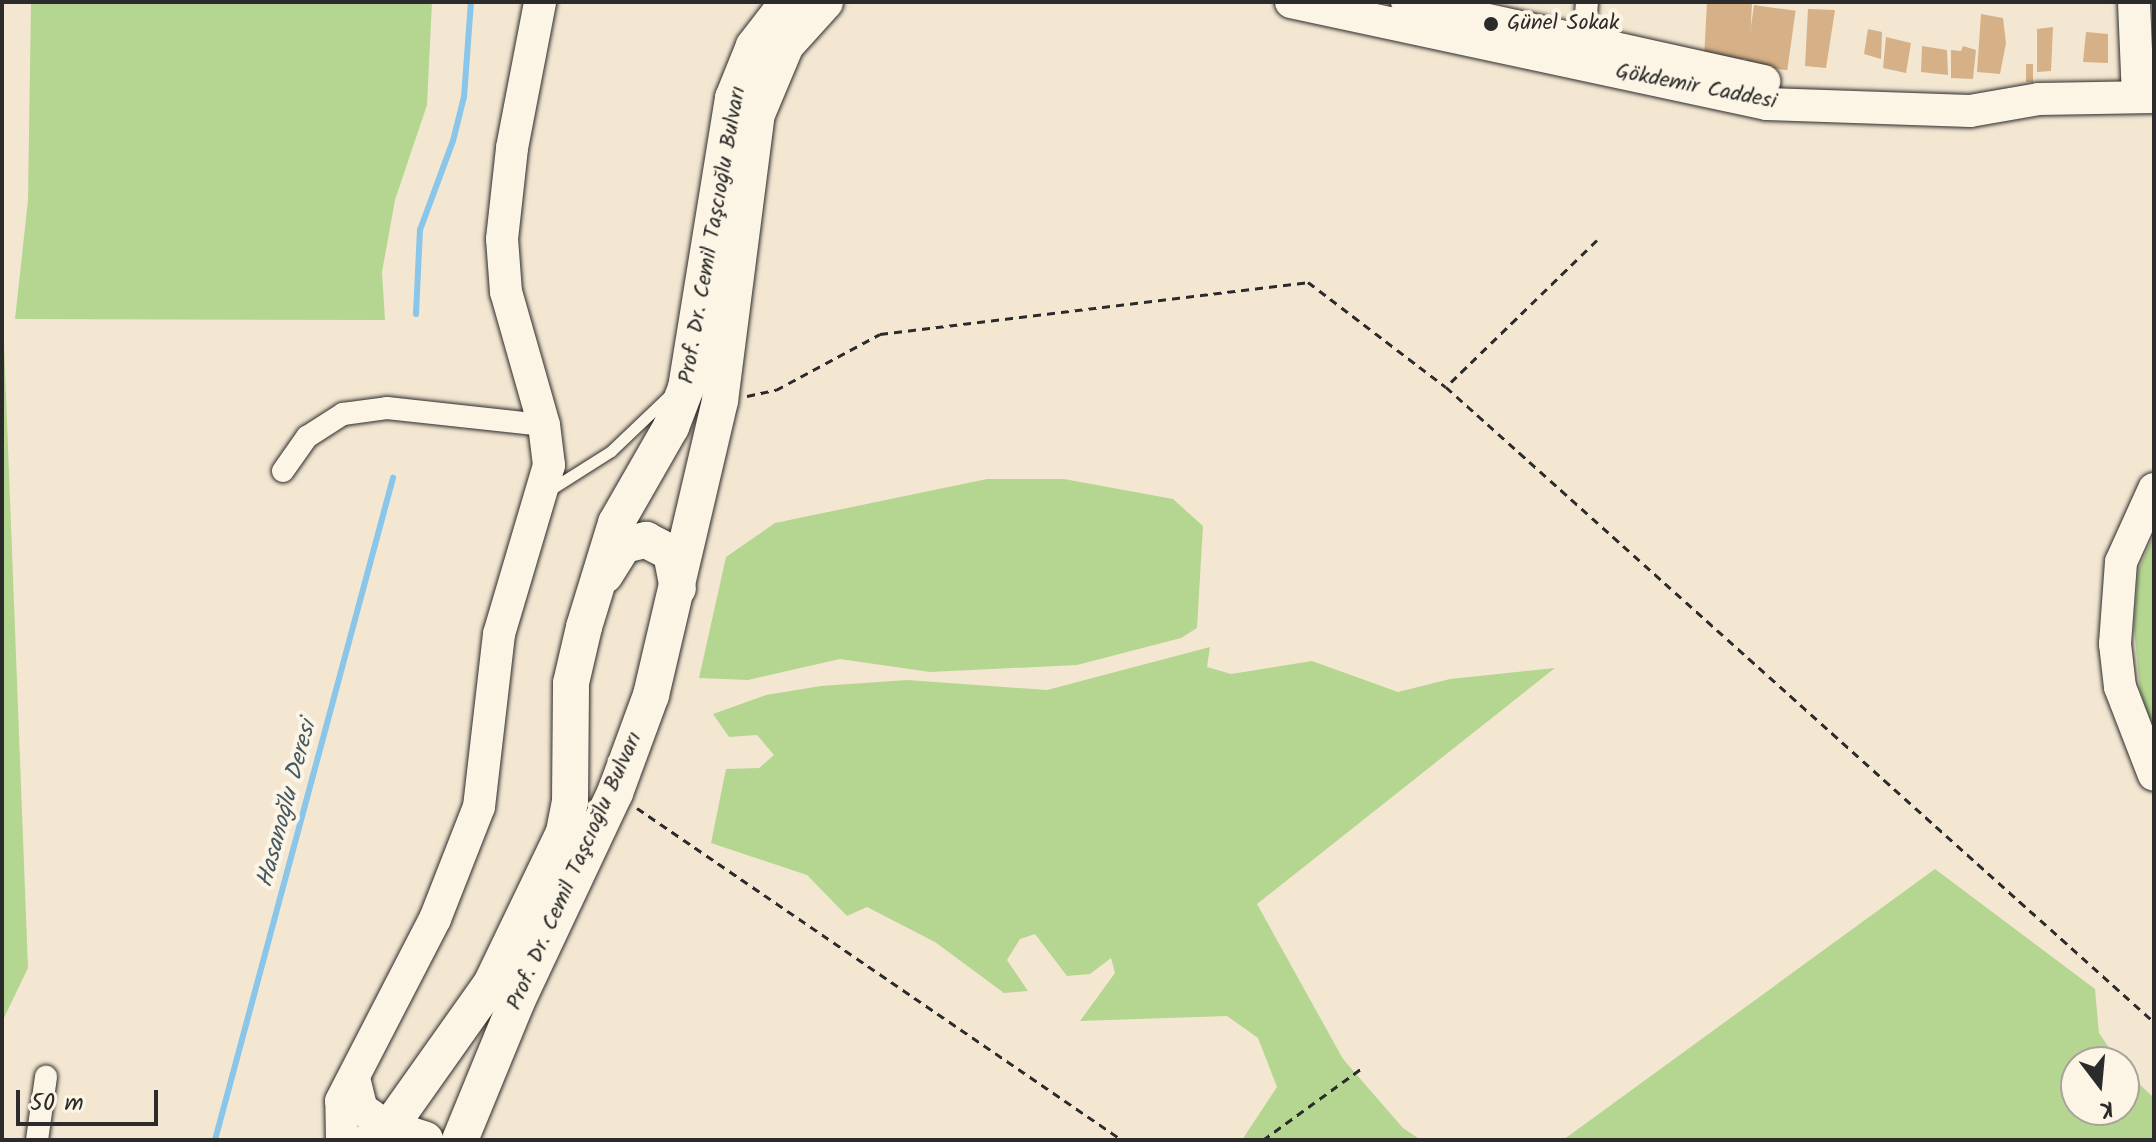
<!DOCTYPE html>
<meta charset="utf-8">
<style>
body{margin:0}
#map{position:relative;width:2156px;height:1142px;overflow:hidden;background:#f4e7d2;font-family:Kalam,sans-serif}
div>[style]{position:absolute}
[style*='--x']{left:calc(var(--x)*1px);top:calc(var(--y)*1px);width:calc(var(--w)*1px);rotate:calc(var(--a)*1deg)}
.green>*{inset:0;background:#b5d690}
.stream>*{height:6px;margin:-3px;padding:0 3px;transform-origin:3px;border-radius:3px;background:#89c6e9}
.building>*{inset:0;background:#d6b087;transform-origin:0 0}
.path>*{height:3px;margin-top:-1.5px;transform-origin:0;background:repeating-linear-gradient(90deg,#2b2b2b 0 8px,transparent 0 14px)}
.roads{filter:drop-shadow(0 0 2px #2b2b2b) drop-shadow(0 0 2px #2b2b2b)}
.lane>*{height:11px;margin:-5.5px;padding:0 5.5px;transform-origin:5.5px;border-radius:5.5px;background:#fcf5e5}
.street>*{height:22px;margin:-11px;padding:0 11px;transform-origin:11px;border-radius:11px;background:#fcf5e5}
.secondary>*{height:32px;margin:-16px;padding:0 16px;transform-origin:16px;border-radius:16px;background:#fcf5e5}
.primary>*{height:36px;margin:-18px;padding:0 18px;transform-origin:18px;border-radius:18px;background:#fcf5e5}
.dots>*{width:22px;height:22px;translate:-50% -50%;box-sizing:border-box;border:4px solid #fcf5e5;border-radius:50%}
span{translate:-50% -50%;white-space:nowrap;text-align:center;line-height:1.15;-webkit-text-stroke:8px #fcf5e5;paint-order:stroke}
.poi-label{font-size:22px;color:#2b2b2b}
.left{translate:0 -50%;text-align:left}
.street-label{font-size:22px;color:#2b2b2b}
.water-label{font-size:24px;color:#475a64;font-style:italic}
.frame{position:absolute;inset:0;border:4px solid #2b2b2b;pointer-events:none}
.north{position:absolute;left:2060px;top:1046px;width:80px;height:80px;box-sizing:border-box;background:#fcf5e5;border:2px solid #a8a49b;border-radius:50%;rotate:164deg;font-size:22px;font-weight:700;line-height:32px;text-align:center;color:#2b2b2b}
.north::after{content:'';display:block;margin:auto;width:28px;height:36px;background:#2b2b2b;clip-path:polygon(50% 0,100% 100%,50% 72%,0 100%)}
.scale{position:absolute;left:16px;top:1090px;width:142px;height:36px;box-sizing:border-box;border:4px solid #2b2b2b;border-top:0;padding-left:10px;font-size:24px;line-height:28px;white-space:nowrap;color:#2b2b2b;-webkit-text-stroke:6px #fcf5e5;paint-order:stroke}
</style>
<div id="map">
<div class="green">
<div style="clip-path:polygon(31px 2px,432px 2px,427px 105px,395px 200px,382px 272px,385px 320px,15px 319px,28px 200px)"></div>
<div style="clip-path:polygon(3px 317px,28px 968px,2px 1022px,2px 318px)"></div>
<div style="clip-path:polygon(987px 479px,1064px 479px,1173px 499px,1203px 526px,1197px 628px,1181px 638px,1077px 665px,930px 672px,840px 659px,748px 680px,699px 678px,726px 557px,775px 523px)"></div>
<div style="clip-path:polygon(2154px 534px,2154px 734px,2140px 690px,2134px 627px,2138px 571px)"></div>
<div style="clip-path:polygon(1210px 647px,1207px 667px,1231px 674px,1312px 661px,1398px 692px,1450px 679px,1555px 668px,1257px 904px,1343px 1059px,1403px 1128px,1421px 1140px,1242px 1140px,1277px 1087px,1258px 1038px,1227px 1016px,1080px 1021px,1115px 973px,1111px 958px,1090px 974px,1067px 976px,1035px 934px,1020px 939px,1007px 960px,1028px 991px,1004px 993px,935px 942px,867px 907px,847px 916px,807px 875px,711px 843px,726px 769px,759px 768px,774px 755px,757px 735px,729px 737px,713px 714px,766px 695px,821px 686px,907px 680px,1047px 690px)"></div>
<div style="clip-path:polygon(1935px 869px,2095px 989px,2099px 1033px,2119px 1062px,2076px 1062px,2076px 1110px,2124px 1110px,2124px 1069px,2154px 1098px,2154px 1140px,1563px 1140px)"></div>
</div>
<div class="stream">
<div style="--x:416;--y:314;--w:84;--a:-87.3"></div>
<div style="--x:420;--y:230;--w:95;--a:-69.7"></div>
<div style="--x:453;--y:141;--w:45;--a:-76"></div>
<div style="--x:464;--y:97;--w:95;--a:-85.8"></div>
<div style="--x:215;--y:1140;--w:686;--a:-74.95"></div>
</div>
<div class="building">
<div style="left:1707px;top:2px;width:45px;height:55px;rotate:3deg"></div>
<div style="left:1754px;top:5px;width:42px;height:60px;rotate:8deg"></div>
<div style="clip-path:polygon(1808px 9px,1835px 10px,1826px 68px,1805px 66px)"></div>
<div style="clip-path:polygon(1981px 14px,2003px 18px,2006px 43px,2000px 74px,1977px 72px)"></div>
<div style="clip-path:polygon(2053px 27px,2051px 71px,2037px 72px,2037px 29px)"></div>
<div style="clip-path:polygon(1868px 29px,1882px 32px,1881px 59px,1864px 54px)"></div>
<div style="clip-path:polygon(2086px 32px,2108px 34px,2108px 63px,2083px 62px)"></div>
<div style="clip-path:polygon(1886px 37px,1911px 43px,1906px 73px,1883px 68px)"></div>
<div style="clip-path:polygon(1922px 46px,1947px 50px,1948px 75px,1921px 72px)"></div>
<div style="clip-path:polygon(1963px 46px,1976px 50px,1973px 79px,1951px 78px,1951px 50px,1961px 51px)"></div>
<div style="left:2026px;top:64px;width:7px;height:18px"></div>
</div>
<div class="path">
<div style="--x:1597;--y:240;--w:211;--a:135.8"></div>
<div style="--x:1446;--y:387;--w:951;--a:41.89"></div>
<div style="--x:747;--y:396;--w:30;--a:-12"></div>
<div style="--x:776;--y:390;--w:118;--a:-28.3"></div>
<div style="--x:880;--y:334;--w:431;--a:-6.9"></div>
<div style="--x:1308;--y:282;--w:173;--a:37.3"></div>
<div style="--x:637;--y:808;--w:588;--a:34.39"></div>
<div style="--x:1263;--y:1140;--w:122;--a:-36"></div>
</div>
<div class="roads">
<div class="lane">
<div style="--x:548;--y:491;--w:75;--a:-32.4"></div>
<div style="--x:611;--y:451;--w:84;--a:-43.6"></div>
</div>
<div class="street">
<div style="--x:1583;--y:54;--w:52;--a:-85.6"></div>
<div style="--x:283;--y:471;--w:42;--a:-54.8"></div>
<div style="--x:307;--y:437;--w:43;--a:-32.6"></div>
<div style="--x:343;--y:414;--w:44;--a:-7.8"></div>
<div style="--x:387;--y:408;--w:158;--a:6.2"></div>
<div style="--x:37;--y:1140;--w:64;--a:-81.9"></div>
</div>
<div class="secondary">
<div style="--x:1291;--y:2;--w:487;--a:12.1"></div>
<div style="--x:1767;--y:104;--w:203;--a:2"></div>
<div style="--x:1970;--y:111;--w:70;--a:-9.9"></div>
<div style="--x:2039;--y:99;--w:115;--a:-1"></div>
<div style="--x:1407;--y:2;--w:366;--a:12.5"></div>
<div style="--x:2134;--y:2;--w:95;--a:87.6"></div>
<div style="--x:2154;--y:489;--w:80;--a:114.3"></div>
<div style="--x:2121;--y:562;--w:82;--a:94.2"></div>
<div style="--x:2115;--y:644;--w:43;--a:83.4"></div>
<div style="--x:2120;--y:687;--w:94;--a:68.9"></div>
<div style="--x:354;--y:1078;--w:32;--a:76"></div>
<div style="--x:362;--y:1109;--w:33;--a:35"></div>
<div style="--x:342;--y:1140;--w:39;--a:-91"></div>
<div style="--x:341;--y:1101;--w:205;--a:-62.7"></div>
<div style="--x:435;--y:919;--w:120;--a:-68.6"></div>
<div style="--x:479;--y:807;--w:174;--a:-83.4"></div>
<div style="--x:499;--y:634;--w:176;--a:-73.5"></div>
<div style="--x:549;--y:465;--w:40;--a:-97.1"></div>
<div style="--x:544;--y:425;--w:138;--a:-105.9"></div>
<div style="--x:506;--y:292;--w:53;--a:-94.3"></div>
<div style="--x:502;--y:239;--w:92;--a:-83.7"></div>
<div style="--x:512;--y:148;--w:149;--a:-79.1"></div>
</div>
<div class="primary">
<div style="--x:605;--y:575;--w:36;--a:-58"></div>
<div style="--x:624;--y:545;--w:23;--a:-13"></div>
<div style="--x:646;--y:540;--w:28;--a:27"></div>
<div style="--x:671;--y:553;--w:36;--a:79"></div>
<div style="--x:389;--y:1128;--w:176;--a:-54.7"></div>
<div style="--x:491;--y:984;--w:169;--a:-64.3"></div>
<div style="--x:564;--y:832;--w:31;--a:-79"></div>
<div style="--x:570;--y:802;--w:119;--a:-89.5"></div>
<div style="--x:571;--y:683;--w:57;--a:-76.9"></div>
<div style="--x:584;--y:627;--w:109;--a:-72.9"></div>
<div style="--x:616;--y:523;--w:111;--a:-60.2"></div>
<div style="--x:671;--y:427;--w:42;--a:-69"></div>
<div style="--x:686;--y:388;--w:294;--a:-80.8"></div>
<div style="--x:733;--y:98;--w:56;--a:-68"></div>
<div style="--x:754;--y:46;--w:56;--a:-52.3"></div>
<div style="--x:372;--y:1138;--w:20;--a:-30"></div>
<div style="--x:389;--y:1128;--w:38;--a:18"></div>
<div style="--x:460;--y:1140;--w:150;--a:-67.7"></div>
<div style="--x:517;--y:1001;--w:230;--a:-64.8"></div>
<div style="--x:615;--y:793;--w:104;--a:-69.8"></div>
<div style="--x:651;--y:695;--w:302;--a:-76.8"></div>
<div style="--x:720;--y:401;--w:289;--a:-82.7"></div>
<div style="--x:757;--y:114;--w:75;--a:-67.2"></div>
<div style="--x:786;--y:45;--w:58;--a:-47.8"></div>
</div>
</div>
<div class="dots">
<div style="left:1491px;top:24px;background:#2b2b2b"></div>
</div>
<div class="poi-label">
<span class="left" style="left:1507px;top:24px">Günel Sokak</span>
</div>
<div class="street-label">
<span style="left:1696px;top:87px;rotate:11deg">Gökdemir Caddesi</span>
<span style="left:713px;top:235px;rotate:-80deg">Prof. Dr. Cemil Taşcıoğlu Bulvarı</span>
<span style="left:575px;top:871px;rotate:-66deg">Prof. Dr. Cemil Taşcıoğlu Bulvarı</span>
</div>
<div class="water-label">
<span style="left:287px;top:804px;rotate:-75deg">Hasanoğlu Deresi</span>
</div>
<div class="frame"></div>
<div class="north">K</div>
<div class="scale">50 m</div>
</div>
